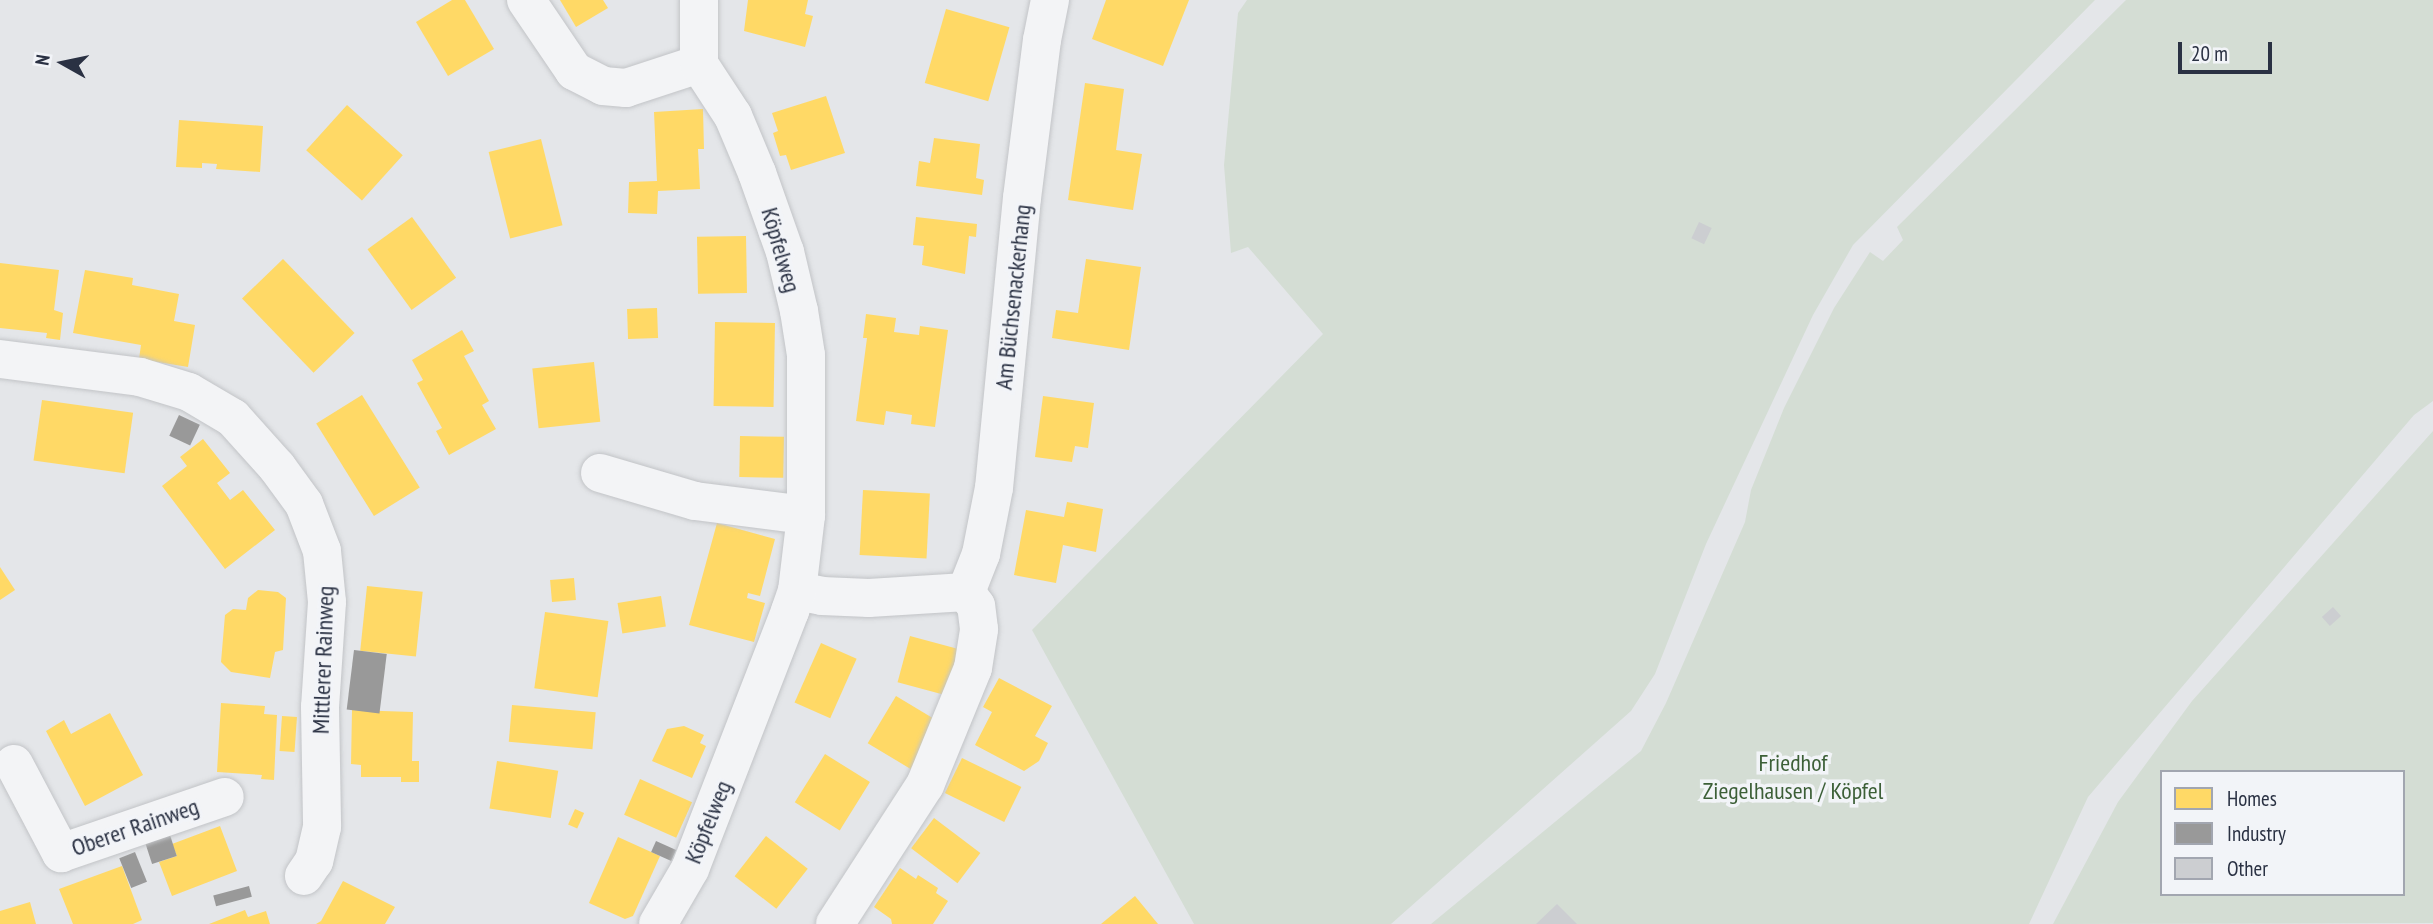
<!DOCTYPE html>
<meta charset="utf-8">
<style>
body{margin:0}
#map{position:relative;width:2433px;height:924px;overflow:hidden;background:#e4e6e9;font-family:"PT Sans Narrow",sans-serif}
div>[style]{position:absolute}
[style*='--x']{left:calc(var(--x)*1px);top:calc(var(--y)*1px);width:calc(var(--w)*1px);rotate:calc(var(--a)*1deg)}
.green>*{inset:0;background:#d4ddd4}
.homes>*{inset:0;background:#ffd966;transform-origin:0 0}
.industry>*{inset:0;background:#999;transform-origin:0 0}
.building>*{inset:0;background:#ccced1;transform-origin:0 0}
.roads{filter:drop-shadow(0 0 2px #c2c4c7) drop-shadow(0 0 2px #c2c4c7)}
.minor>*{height:38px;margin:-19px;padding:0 19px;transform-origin:19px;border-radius:19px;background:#f3f4f6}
span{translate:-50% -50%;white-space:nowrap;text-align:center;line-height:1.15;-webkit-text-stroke:7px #f2f4f8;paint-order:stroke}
.street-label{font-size:24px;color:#2a3143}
.park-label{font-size:24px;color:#3c5f37}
.legend{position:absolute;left:2160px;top:770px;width:245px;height:126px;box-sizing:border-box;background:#f2f4f8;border:2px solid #a2a6b0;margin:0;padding:9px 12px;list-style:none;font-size:21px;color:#2a3143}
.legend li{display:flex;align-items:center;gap:14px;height:35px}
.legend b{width:35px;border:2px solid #a2a6b0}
.north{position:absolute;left:28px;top:28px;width:70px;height:70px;-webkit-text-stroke:5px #f2f4f8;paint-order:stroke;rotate:279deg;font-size:19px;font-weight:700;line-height:28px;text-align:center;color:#2a3143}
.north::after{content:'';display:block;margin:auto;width:24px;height:32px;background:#2a3143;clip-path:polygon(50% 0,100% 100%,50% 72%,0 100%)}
.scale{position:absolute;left:2178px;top:42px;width:94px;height:32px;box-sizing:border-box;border:4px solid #2a3143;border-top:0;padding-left:9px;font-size:21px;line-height:24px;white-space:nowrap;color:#2a3143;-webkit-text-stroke:5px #f2f4f8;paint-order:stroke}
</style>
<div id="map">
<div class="green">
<div style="clip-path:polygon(1247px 0,2095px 0,1853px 245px,1813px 315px,1706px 544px,1655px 674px,1631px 711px,1391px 924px,1194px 924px,1032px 630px,1323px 334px,1248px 247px,1231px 253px,1224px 165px,1238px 13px)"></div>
<div style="clip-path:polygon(2126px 0,2433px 0,2433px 401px,2414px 415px,2088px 797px,2029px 924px,1431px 924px,1641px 751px,1666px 703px,1745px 522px,1751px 490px,1784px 408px,1834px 308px,1870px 252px,1883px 261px,1903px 240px,1897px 227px)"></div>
<div style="clip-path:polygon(evenodd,2433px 431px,2433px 923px,2053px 924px,2118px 802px,2192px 701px,2433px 431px,2162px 772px,2403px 772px,2403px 894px,2162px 894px,2162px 772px)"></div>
</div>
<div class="homes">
<div style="clip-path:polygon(452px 0,465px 0,494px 49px,448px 76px,416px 22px)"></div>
<div style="clip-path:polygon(560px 0,603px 0,608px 8px,576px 27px)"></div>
<div style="clip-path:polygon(748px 0,808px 0,805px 14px,813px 16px,805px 47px,744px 31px)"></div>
<div style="clip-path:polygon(1106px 0,1189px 0,1163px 66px,1092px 39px)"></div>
<div style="left:946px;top:9px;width:66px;height:77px;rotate:16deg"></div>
<div style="clip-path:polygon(1085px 83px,1124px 89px,1116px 150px,1142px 154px,1133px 210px,1068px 200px)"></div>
<div style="clip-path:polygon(826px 96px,845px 153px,791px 170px,786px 155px,780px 156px,773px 133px,778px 131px,772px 113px)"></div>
<div style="left:347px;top:105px;width:75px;height:61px;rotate:42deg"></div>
<div style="clip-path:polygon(703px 109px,704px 149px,698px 149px,700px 189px,658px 191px,657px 214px,628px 213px,629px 182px,657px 181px,654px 112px)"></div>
<div style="clip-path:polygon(179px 120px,263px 126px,260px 172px,216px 169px,217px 164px,202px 163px,202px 168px,176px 167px)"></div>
<div style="clip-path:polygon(934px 138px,980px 144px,976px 178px,984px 180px,982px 195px,916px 186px,919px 161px,930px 163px)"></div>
<div style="left:541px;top:139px;width:89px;height:54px;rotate:76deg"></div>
<div style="left:412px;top:217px;width:75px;height:55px;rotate:54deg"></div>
<div style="clip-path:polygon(916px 217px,977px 224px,976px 237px,969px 236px,965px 274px,922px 265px,924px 246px,913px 245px)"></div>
<div style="left:746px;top:236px;width:57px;height:49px;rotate:89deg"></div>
<div style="left:283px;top:259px;width:103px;height:57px;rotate:46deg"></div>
<div style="clip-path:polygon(1086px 259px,1141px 267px,1129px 350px,1052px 338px,1056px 310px,1078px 313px)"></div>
<div style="clip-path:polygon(0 263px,59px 270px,54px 310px,63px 313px,60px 340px,46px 338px,47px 333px,0 328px)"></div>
<div style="clip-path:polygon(85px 270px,133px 278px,132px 285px,179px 294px,174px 321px,195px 325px,188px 367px,139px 359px,141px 345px,73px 333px)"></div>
<div style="left:657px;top:308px;width:30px;height:30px;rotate:88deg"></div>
<div style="clip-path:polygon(866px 314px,896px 318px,894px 332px,919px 335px,920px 326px,948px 330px,935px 427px,911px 424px,912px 415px,886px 411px,884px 425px,856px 421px,867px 338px,863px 338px)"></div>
<div style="left:715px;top:322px;width:60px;height:84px;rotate:1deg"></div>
<div style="clip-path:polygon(462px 330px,474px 351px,464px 356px,489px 401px,482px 405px,496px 429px,449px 455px,436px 431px,442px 428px,417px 383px,423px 380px,412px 360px)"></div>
<div style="left:594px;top:362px;width:60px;height:62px;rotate:84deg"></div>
<div style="left:362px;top:395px;width:109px;height:54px;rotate:58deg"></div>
<div style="clip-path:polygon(1043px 396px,1094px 403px,1088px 448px,1075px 446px,1072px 462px,1035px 457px)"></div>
<div style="left:42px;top:400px;width:92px;height:61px;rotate:8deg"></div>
<div style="left:740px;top:436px;width:44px;height:41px;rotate:1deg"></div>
<div style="clip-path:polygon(203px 439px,230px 473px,217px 483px,230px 500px,243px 490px,275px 530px,225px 569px,162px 486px,187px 466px,180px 457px)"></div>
<div style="left:863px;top:490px;width:67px;height:65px;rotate:3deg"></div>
<div style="clip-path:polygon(1067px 502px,1103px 509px,1096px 552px,1063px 545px,1056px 583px,1014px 575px,1026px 510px,1064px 517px)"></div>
<div style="clip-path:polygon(717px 523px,775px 539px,760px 596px,748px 593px,747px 598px,765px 603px,754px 642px,689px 625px)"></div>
<div style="clip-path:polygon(0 567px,15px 590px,0 600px)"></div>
<div style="left:574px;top:578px;width:22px;height:24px;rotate:85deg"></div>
<div style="left:367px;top:586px;width:56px;height:65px;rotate:6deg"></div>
<div style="clip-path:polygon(258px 590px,278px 592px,286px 598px,283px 650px,275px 652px,270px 678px,231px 672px,221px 662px,225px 615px,233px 609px,246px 610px,248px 598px)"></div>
<div style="left:661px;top:596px;width:31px;height:44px;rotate:81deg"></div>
<div style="left:545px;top:612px;width:64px;height:77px;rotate:8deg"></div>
<div style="left:910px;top:636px;width:50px;height:48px;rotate:15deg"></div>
<div style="left:821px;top:643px;width:39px;height:65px;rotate:24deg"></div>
<div style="clip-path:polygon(999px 678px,1052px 706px,1035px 736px,1048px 743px,1039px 761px,1024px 771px,975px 745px,992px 712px,983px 707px)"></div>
<div style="left:896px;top:696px;width:50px;height:55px;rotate:31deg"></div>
<div style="clip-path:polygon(221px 703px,265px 706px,264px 714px,277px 715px,274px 780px,261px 779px,262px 775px,217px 772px)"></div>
<div style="left:512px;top:705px;width:84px;height:37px;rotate:5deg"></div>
<div style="clip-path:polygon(352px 710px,413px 712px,412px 761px,419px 761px,419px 782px,401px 782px,401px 777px,361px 777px,361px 765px,351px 764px)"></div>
<div style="clip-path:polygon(110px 713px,143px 775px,85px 806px,46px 731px,64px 720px,71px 734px)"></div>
<div style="left:282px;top:716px;width:15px;height:35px;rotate:4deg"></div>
<div style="clip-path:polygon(684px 726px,704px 735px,700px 743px,706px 746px,692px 778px,652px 761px,667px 729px)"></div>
<div style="left:825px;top:754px;width:53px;height:57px;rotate:32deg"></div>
<div style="left:962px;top:758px;width:66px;height:39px;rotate:26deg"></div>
<div style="left:497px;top:761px;width:62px;height:48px;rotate:9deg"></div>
<div style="left:640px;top:779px;width:57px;height:39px;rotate:24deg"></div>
<div style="left:575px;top:809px;width:10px;height:17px;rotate:24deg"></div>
<div style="left:934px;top:818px;width:58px;height:38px;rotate:37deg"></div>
<div style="clip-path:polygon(220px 826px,237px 871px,172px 896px,159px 862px,177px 856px,172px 844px)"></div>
<div style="left:766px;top:836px;width:53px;height:51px;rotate:38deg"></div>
<div style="clip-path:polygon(618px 837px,660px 856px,633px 916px,625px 919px,589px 903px)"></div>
<div style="clip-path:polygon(122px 866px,142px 920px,133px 924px,73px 924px,59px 889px)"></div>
<div style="clip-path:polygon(900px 868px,916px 879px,918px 875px,938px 888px,936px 893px,948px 901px,933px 924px,892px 924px,891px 919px,874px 907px)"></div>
<div style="clip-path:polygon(343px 881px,395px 907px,385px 924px,316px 924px,321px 921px)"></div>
<div style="clip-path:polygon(1135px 896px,1158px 924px,1101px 924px)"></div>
<div style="clip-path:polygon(30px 902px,36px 924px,0 924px,0 911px)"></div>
<div style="clip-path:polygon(245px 910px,248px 917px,266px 911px,270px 924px,209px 924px)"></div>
</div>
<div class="industry">
<div style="left:179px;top:415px;width:23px;height:23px;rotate:25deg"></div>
<div style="left:354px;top:650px;width:33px;height:60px;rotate:7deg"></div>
<div style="left:170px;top:835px;width:22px;height:26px;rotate:72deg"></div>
<div style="left:656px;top:841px;width:22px;height:12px;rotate:24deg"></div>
<div style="left:135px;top:852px;width:32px;height:17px;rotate:68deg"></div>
<div style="left:249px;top:886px;width:11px;height:37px;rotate:75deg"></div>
</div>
<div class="building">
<div style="left:1699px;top:222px;width:14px;height:18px;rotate:25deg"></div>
<div style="left:2333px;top:607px;width:12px;height:15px;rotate:48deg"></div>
<div style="clip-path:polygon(1557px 904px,1577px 924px,1536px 924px)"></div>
</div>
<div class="roads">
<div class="minor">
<div style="--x:526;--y:0;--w:86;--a:55.9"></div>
<div style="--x:574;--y:71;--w:33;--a:27"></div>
<div style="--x:603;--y:86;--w:23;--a:5"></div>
<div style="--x:626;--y:88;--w:77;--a:-18.2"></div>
<div style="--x:0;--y:359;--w:141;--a:7.3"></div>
<div style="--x:140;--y:377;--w:51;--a:17"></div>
<div style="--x:189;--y:392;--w:51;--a:30.6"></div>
<div style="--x:233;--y:418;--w:66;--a:48.1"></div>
<div style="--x:277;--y:467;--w:46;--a:53.9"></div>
<div style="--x:304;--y:504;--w:50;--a:69"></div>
<div style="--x:322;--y:551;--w:51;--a:84.4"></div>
<div style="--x:327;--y:602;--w:105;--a:93.8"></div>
<div style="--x:320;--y:707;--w:120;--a:89"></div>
<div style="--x:322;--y:827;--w:35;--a:103"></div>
<div style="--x:314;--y:861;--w:18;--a:124"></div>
<div style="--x:600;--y:473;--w:99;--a:16.4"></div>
<div style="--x:695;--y:501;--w:112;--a:7.2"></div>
<div style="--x:797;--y:591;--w:25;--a:11"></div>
<div style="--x:822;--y:596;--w:47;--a:2.4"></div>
<div style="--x:869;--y:598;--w:97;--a:-3.5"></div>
<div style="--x:966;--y:592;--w:41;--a:-68.5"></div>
<div style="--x:981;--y:554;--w:67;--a:-78.9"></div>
<div style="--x:994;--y:488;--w:291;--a:-84.5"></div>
<div style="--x:1022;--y:198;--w:159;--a:-82.8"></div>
<div style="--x:1042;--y:40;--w:41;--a:-78.7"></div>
<div style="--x:14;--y:764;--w:101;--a:62.2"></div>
<div style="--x:61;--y:853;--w:173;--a:-18.9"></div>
<div style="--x:658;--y:924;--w:64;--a:-59.8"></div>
<div style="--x:690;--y:869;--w:277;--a:-68.8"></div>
<div style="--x:790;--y:611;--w:21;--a:-71"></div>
<div style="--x:797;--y:591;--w:77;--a:-83.2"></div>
<div style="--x:806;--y:515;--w:160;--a:-90"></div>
<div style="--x:806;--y:355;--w:45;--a:-99"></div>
<div style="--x:799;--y:311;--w:61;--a:-103.3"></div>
<div style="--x:785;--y:252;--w:84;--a:-109.5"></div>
<div style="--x:757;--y:173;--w:62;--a:-112.8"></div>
<div style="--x:733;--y:116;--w:62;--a:-123.2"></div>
<div style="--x:699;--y:64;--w:64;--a:-90"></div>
<div style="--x:835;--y:924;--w:166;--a:-57.1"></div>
<div style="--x:925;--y:785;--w:126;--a:-67.7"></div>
<div style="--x:973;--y:668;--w:39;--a:-81"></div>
<div style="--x:979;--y:629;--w:23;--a:-97"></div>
<div style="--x:976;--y:606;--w:17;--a:-126"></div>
</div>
</div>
<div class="street-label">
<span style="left:781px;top:250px;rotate:74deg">Köpfelweg</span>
<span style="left:1013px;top:297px;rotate:-84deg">Am Büchsenackerhang</span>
<span style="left:323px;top:660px;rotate:-88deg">Mittlerer Rainweg</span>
<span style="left:708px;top:822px;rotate:-68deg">Köpfelweg</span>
<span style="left:135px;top:827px;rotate:-19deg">Oberer Rainweg</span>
</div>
<div class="park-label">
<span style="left:1793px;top:777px">Friedhof<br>Ziegelhausen / Köpfel</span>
</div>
<ul class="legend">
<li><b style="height:19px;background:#ffd966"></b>Homes</li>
<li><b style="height:19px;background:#999"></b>Industry</li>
<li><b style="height:19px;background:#ccced1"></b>Other</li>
</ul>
<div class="north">N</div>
<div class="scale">20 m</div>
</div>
